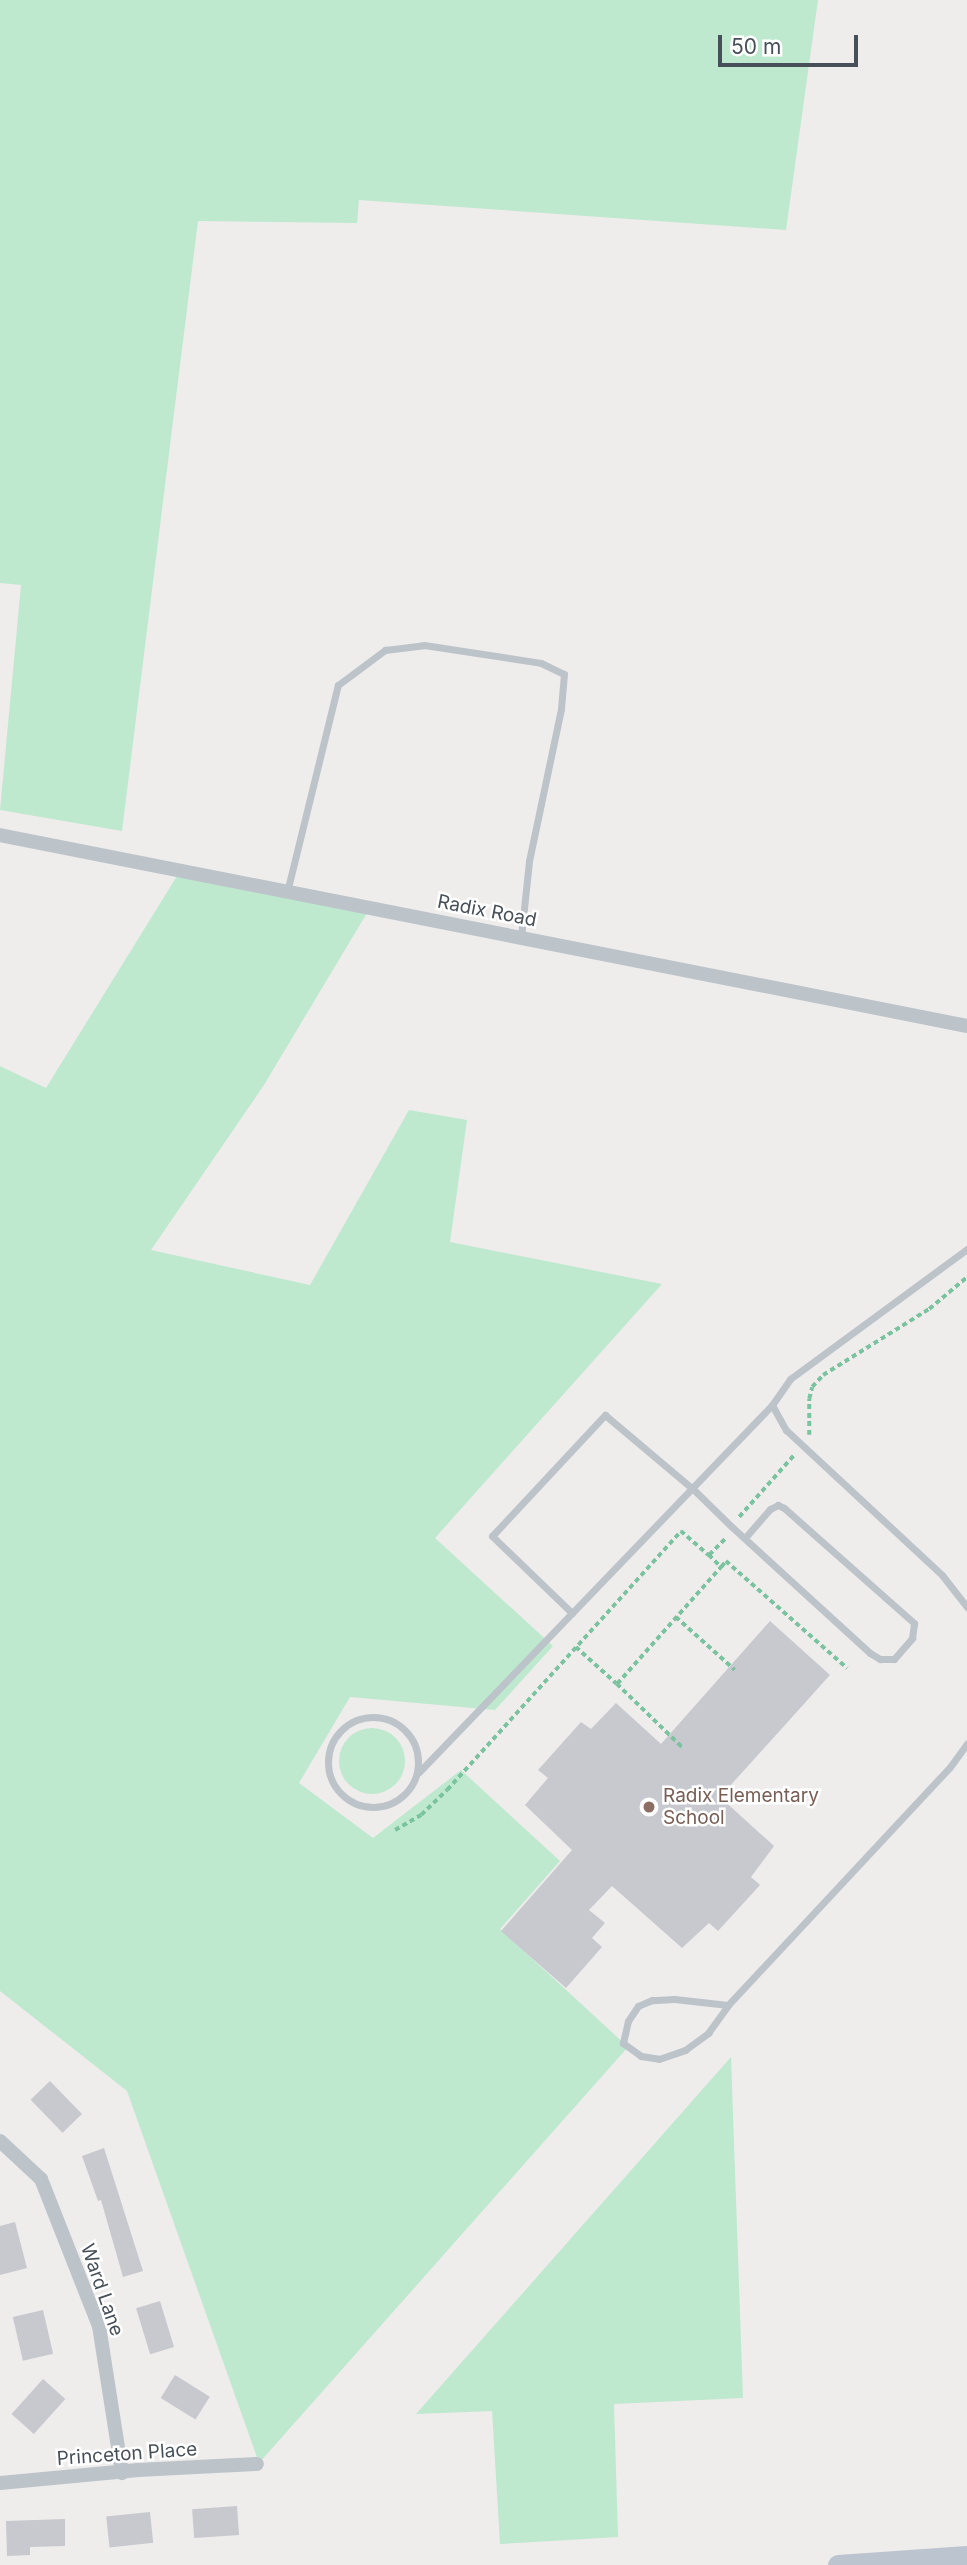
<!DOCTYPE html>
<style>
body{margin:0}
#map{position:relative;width:967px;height:2565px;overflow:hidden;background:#efecec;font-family:Inter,sans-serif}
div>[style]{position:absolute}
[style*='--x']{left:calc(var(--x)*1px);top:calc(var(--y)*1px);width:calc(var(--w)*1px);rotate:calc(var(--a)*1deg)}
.green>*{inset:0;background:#bee9cf}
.round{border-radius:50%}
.building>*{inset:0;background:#c7c9cf;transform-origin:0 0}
.path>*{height:3.5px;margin-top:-1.75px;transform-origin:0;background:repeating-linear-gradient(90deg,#7ac39f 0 5px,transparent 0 8.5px)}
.service>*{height:7px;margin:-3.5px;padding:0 3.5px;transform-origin:3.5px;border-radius:3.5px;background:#bcc4ca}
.service>.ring{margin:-3.5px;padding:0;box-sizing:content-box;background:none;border:7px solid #bcc4ca;border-radius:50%}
.minor>*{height:14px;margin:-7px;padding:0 7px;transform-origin:7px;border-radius:7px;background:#bcc4ca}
.secondary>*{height:21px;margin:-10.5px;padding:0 10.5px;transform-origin:10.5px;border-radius:10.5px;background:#bcc5cf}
.dots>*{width:19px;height:19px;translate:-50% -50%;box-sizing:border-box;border:4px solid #fff;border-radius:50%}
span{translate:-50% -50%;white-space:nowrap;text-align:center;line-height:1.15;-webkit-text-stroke:5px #fff;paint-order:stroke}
.street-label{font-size:19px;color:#475058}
.education-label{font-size:19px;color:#785e54}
.left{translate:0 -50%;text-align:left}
.scale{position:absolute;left:718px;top:35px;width:140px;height:32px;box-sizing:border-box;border:4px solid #475058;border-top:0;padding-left:9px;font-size:21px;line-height:24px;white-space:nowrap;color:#475058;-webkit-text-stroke:5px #fff;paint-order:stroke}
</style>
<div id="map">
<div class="green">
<div style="clip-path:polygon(0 0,818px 0,786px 230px,359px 200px,357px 223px,198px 221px,122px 831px,0 810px,21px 585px,0 583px)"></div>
<div style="clip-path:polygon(177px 876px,367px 913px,264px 1085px,151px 1250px,310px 1285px,409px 1110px,467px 1120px,450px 1242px,662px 1284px,435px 1538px,553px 1646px,495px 1710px,350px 1697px,299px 1783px,373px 1838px,461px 1770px,560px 1861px,500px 1929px,628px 2047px,259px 2463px,127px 2091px,0 1991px,0 1066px,46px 1088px)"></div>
<div class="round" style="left:339px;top:1728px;width:66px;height:66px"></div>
<div style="clip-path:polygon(731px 2057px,743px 2398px,614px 2404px,618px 2537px,500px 2544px,492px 2411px,416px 2414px)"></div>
</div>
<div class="building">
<div style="clip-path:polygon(770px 1621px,830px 1675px,720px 1797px,774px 1846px,751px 1877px,760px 1885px,718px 1931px,709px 1923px,682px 1948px,612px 1886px,589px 1910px,605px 1923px,592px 1938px,602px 1947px,566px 1988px,501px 1931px,572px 1850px,525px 1805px,548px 1778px,538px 1770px,581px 1722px,591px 1729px,616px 1703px,661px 1744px)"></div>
<div style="left:50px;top:2081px;width:46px;height:27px;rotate:46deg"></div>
<div style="clip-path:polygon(104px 2148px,143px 2271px,123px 2277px,101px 2200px,98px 2201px,82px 2156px)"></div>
<div style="clip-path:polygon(15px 2222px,27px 2268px,0 2275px,0 2226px)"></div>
<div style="left:160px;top:2301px;width:48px;height:25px;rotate:73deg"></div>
<div style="left:43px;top:2310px;width:45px;height:31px;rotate:77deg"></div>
<div style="left:175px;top:2375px;width:41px;height:27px;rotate:32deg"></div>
<div style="left:43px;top:2379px;width:30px;height:47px;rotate:42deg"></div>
<div style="left:237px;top:2506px;width:29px;height:45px;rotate:86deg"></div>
<div style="left:150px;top:2512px;width:31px;height:44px;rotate:84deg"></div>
<div style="clip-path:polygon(65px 2519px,65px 2546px,30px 2547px,30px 2555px,7px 2556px,6px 2521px)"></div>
</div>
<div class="path">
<div style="--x:809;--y:1435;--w:36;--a:-90"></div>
<div style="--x:809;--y:1399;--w:12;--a:-76"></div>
<div style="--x:812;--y:1387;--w:16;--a:-47"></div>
<div style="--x:823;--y:1375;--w:125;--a:-31.9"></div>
<div style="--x:929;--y:1309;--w:50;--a:-40.1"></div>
<div style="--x:739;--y:1517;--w:83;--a:-48.4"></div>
<div style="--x:709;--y:1555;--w:17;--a:45"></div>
<div style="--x:721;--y:1567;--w:8;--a:-50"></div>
<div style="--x:726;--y:1561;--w:162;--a:41.5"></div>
<div style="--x:676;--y:1617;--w:79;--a:41.9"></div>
<div style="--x:576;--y:1647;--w:55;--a:42.1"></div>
<div style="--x:617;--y:1684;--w:157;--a:-48.4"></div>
<div style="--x:617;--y:1684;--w:93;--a:44.1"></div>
<div style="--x:395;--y:1830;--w:30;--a:-30"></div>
<div style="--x:421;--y:1815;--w:36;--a:-44"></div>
<div style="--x:447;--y:1790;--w:349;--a:-47.9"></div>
<div style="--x:681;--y:1531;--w:37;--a:41"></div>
<div style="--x:709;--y:1555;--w:24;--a:-45"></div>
</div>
<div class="service">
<div style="--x:287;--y:892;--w:213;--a:-76.2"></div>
<div style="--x:338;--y:685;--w:59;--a:-36.7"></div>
<div style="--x:385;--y:650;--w:39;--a:-7"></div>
<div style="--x:424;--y:645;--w:118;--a:8.7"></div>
<div style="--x:541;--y:663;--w:25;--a:26"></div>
<div style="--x:564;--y:674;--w:35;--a:95"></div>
<div style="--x:561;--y:709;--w:155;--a:101.9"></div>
<div style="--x:529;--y:861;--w:76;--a:96"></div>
<div style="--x:772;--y:1405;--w:29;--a:61"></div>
<div style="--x:786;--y:1430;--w:213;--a:42.9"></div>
<div style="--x:942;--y:1575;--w:41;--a:52"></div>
<div style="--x:572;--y:1613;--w:111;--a:-136.1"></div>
<div style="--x:492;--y:1536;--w:166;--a:-47"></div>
<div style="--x:605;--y:1415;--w:115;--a:40.1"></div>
<div style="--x:693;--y:1489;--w:54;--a:44.3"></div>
<div style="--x:732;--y:1527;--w:187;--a:42.4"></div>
<div style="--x:870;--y:1653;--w:12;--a:31"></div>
<div style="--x:880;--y:1659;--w:14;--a:0"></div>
<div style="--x:894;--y:1659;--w:28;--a:-49"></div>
<div style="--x:912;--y:1638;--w:15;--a:-82"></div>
<div style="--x:914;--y:1623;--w:174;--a:-138.5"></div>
<div style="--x:784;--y:1508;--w:7;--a:-153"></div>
<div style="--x:778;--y:1505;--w:9;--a:153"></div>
<div style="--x:770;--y:1509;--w:38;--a:131"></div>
<div class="ring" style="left:328px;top:1717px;width:83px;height:83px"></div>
<div style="--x:419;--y:1772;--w:509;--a:-46.11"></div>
<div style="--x:772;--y:1405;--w:32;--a:-55"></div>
<div style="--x:790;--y:1379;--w:220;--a:-36.3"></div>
<div style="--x:728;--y:2005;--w:54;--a:-173.7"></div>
<div style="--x:674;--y:1999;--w:22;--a:177"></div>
<div style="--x:652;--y:2000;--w:15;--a:157"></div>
<div style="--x:638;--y:2006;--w:18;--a:124"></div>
<div style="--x:628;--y:2021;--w:23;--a:103"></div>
<div style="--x:623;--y:2043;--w:22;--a:36"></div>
<div style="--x:641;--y:2056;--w:18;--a:9"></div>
<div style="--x:659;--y:2059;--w:28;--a:-19"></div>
<div style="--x:685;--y:2050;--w:29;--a:-36"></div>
<div style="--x:708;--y:2033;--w:34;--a:-54"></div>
<div style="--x:728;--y:2005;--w:325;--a:-47"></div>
<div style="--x:950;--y:1767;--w:29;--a:-54"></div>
</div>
<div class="minor">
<div style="--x:0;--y:835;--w:986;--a:11.17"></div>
<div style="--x:0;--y:2141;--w:56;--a:42.8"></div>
<div style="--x:41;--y:2179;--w:158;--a:68.5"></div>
<div style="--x:99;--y:2326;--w:149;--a:81.1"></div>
<div style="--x:0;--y:2483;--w:139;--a:-5.4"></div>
<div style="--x:138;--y:2470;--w:119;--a:-2.9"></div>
</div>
<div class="secondary">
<div style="--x:838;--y:2565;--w:129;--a:-4"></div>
</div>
<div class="dots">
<div style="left:649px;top:1807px;background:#8d6e63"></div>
</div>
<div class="street-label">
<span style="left:487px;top:911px;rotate:11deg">Radix Road</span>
<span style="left:102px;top:2290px;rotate:71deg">Ward Lane</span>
<span style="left:127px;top:2454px;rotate:-4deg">Princeton Place</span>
</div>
<div class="education-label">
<span class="left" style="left:663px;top:1807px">Radix Elementary<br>School</span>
</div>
<div class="scale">50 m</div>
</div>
